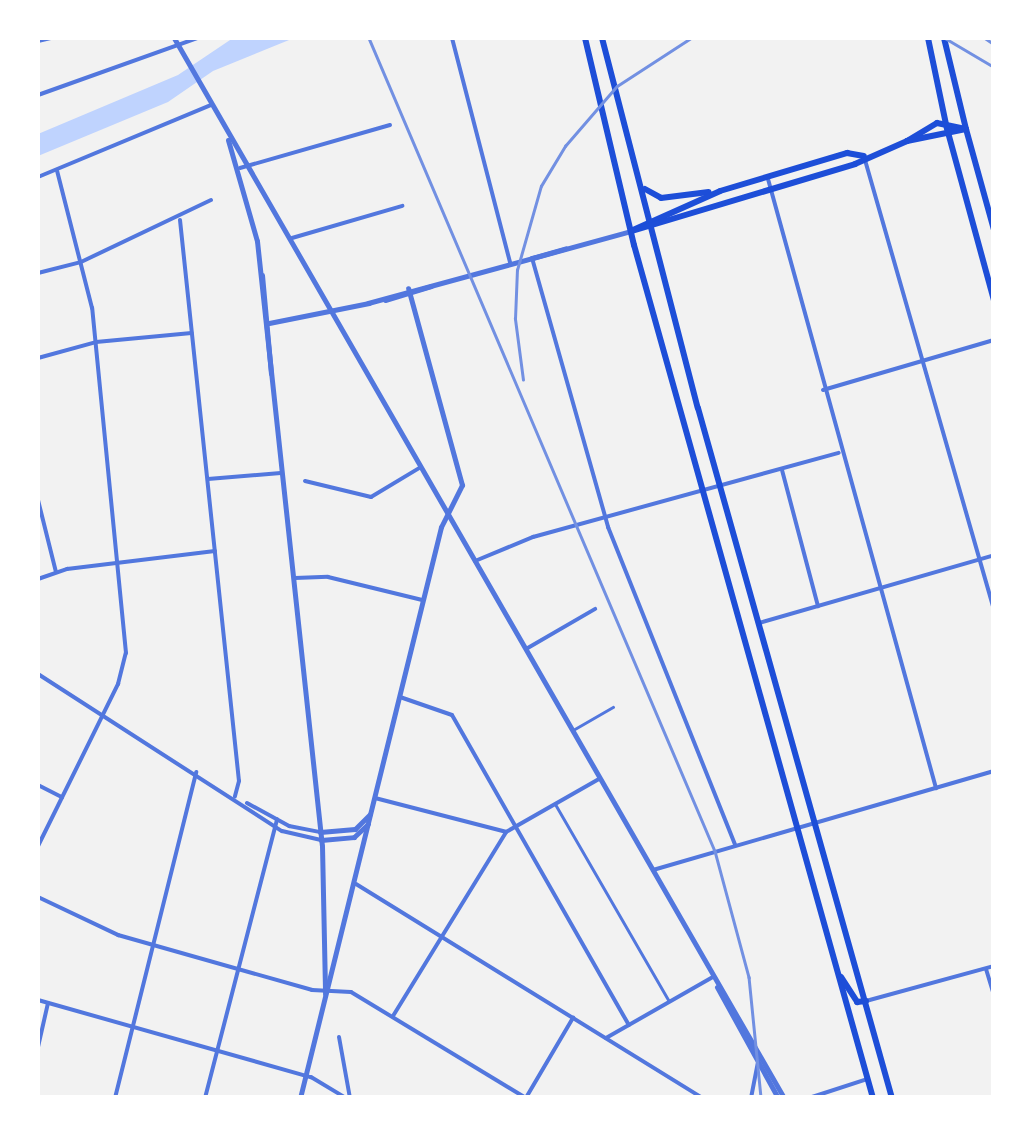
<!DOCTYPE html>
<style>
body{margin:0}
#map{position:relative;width:1031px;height:1135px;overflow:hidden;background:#f2f2f2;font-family:Ubuntu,sans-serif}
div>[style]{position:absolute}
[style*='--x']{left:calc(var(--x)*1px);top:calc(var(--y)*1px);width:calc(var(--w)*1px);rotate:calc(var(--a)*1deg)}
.water>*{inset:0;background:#bfd3fe}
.service>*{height:2.5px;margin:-1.25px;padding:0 1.25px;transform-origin:1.25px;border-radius:1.25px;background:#5277de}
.minor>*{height:4px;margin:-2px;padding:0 2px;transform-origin:2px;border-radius:2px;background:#5277de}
.tertiary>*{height:5px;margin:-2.5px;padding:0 2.5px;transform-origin:2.5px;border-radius:2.5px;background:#5277de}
.secondary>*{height:6px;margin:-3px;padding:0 3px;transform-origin:3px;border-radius:3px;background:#1d4ed8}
.primary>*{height:6px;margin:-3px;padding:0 3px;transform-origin:3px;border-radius:3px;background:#1d4ed8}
.rail>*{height:2.5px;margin:-1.25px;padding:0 1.25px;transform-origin:1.25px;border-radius:1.25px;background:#7290e2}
span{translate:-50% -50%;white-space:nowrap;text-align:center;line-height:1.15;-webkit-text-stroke:9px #fff;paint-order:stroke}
.frame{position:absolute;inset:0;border:40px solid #fff;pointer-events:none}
</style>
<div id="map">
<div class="water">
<div style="clip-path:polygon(233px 38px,294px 38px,213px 71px,168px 102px,38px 156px,38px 134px,178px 75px)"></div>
</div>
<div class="service">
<div style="--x:573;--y:730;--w:46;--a:-29.9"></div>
<div style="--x:556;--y:805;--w:226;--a:60"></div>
</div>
<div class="minor">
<div style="--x:452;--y:38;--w:232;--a:75.5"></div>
<div style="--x:38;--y:41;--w:13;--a:-13"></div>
<div style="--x:38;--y:95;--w:169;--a:-19.7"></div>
<div style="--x:865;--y:160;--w:467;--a:74"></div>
<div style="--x:240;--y:168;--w:156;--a:-16"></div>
<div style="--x:38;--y:177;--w:187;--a:-22.6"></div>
<div style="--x:768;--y:179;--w:632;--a:74.58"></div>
<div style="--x:180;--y:220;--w:564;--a:84"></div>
<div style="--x:239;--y:781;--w:16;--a:105"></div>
<div style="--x:292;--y:238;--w:115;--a:-16.2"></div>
<div style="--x:532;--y:258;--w:280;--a:74.2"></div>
<div style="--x:608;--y:527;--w:342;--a:68.2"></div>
<div style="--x:38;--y:273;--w:44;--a:-14.3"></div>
<div style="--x:81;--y:262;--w:144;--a:-25.5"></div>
<div style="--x:38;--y:358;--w:60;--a:-15.4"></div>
<div style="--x:96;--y:342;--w:96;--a:-5.4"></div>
<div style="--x:823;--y:390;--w:178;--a:-16.3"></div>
<div style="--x:782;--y:470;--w:141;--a:75.2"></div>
<div style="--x:208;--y:479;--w:73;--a:-4.7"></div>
<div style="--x:305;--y:481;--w:68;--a:13.6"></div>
<div style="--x:371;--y:497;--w:58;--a:-31"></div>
<div style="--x:38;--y:500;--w:74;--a:76"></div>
<div style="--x:475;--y:561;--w:63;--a:-22.5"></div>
<div style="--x:533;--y:537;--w:317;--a:-15.4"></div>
<div style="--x:295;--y:578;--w:33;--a:-2"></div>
<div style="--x:328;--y:577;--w:97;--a:13.7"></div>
<div style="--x:38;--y:579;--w:31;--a:-19"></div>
<div style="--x:67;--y:569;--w:149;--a:-6.9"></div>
<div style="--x:759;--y:623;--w:245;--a:-16.1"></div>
<div style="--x:526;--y:649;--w:80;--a:-30.1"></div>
<div style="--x:38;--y:674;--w:290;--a:32.8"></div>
<div style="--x:282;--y:831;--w:40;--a:13"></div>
<div style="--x:400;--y:697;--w:55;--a:19.1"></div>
<div style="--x:452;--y:715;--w:357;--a:60.3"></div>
<div style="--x:38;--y:785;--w:27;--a:27"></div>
<div style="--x:375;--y:798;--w:135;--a:14.5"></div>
<div style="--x:247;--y:803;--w:48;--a:28.7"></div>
<div style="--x:289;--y:826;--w:32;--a:11"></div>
<div style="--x:38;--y:846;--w:181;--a:-63.7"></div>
<div style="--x:118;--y:684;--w:32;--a:-76"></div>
<div style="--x:126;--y:653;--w:347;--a:-95.6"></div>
<div style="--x:92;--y:308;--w:141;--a:-104.3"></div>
<div style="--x:653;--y:870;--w:355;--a:-16.2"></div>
<div style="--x:356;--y:884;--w:407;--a:31.7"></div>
<div style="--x:38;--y:897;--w:89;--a:25.4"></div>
<div style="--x:118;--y:935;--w:202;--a:15.8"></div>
<div style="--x:312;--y:990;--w:39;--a:3"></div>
<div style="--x:351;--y:992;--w:205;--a:31.2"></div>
<div style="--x:986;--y:969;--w:27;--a:73"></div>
<div style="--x:38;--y:1000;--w:284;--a:15.8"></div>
<div style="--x:311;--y:1077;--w:41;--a:31"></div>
<div style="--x:866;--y:1001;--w:133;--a:-15.3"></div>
<div style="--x:393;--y:1016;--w:216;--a:-58.4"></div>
<div style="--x:506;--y:832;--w:107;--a:-29.7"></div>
<div style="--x:339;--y:1037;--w:62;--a:79.8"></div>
<div style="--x:606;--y:1038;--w:123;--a:-29.7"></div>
<div style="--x:38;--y:1047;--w:45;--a:-77.2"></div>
<div style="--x:527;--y:1096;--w:91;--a:-59.5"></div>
<div style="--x:115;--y:1098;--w:336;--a:-76"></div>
<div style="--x:205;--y:1098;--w:288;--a:-75.5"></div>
<div style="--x:751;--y:1098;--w:37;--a:-79"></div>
<div style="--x:809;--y:1098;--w:61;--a:-18.1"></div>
</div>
<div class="tertiary">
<div style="--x:174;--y:38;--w:1223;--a:60.08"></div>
<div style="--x:228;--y:140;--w:105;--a:74"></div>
<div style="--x:257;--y:241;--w:608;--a:83.87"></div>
<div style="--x:322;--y:846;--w:148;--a:88.8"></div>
<div style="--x:532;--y:258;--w:35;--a:-16"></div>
<div style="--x:262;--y:275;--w:99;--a:84.8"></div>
<div style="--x:385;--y:300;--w:48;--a:-16.9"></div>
<div style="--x:368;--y:303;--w:274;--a:-15.3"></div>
<div style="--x:269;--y:323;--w:102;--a:-11.3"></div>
<div style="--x:320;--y:832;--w:35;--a:-5"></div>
<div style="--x:355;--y:829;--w:21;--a:-45"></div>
<div style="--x:321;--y:840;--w:33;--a:-5"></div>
<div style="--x:354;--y:837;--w:19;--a:-43"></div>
<div style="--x:717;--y:987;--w:127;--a:61.2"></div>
<div style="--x:300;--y:1098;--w:588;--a:-76.13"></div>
<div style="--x:441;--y:527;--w:47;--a:-63.4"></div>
<div style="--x:462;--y:485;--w:204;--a:-105.3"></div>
</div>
<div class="secondary">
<div style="--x:928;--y:38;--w:93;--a:78.2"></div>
<div style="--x:944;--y:38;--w:94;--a:76.4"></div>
</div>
<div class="primary">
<div style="--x:585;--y:38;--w:213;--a:76.7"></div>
<div style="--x:634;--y:245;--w:886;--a:74.35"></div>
<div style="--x:602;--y:38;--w:382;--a:75.5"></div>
<div style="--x:698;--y:408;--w:717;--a:74.3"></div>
<div style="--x:966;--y:129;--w:105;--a:74.5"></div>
<div style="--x:949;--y:136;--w:170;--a:74.7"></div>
<div style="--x:907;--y:141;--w:35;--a:-31"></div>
<div style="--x:937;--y:123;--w:29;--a:12"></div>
<div style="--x:645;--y:189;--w:18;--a:29"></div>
<div style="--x:661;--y:198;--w:48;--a:-7.1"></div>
<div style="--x:633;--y:230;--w:95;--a:-24.1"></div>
<div style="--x:720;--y:191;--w:133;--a:-16.7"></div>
<div style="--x:847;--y:153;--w:17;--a:10"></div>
<div style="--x:632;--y:231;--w:233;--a:-16.7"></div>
<div style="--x:855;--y:164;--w:57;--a:-23.9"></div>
<div style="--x:907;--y:141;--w:60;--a:-11.5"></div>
<div style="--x:841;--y:977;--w:30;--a:57"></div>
<div style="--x:857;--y:1002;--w:9;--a:-6"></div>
</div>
<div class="rail">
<div style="--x:369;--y:38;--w:884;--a:66.95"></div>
<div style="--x:715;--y:851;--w:131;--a:74.9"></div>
<div style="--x:749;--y:977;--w:122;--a:84.3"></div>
<div style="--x:945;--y:38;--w:57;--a:30.6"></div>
<div style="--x:985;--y:38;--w:11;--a:34"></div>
<div style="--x:523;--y:380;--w:62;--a:-97.5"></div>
<div style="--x:515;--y:319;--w:49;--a:-87.7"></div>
<div style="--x:517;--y:270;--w:87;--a:-74.1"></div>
<div style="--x:541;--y:186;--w:47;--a:-59"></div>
<div style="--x:565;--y:146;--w:79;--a:-49.1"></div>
<div style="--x:617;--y:86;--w:88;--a:-33"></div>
</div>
<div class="frame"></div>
</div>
